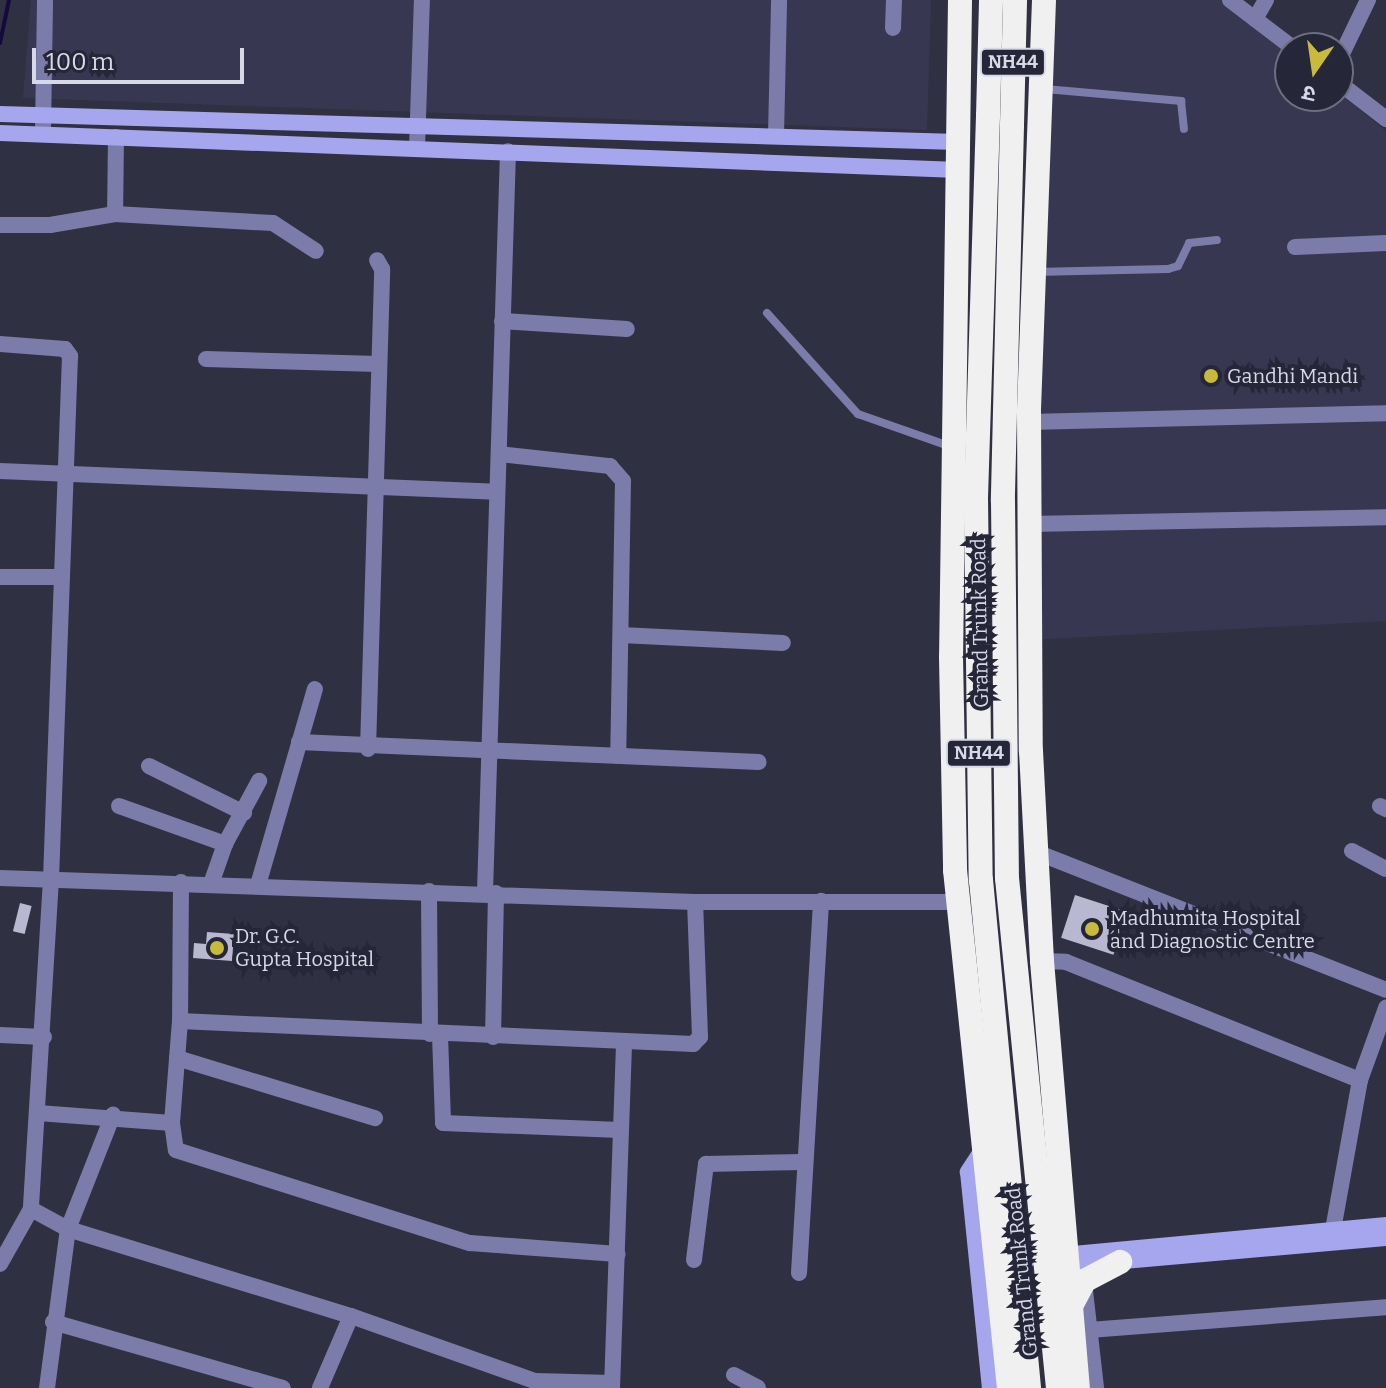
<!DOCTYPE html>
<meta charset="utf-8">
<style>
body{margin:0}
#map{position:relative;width:1386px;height:1388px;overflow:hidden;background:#303043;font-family:Bitter,"Noto Sans Devanagari",serif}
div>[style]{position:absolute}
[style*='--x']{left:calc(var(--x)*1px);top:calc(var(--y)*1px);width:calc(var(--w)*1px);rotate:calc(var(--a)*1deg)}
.built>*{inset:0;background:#373751}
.stream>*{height:4px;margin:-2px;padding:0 2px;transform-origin:2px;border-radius:2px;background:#140a3e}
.building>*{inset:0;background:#b8b9d1;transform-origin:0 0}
.lane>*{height:8px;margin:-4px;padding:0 4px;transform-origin:4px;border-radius:4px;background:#7c7caa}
.street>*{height:16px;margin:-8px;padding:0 8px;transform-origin:8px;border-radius:8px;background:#7c7caa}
.secondary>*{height:16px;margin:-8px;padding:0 8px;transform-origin:8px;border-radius:8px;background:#a6a6ee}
.highway>*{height:24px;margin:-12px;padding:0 12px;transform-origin:12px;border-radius:12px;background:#f0f0f0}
.highway-bridge>*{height:24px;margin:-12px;padding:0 12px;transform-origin:12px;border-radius:12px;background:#f0f0f0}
.dots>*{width:22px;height:22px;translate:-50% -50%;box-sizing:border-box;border:4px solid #262639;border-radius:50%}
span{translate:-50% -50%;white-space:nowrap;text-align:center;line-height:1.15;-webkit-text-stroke:8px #262639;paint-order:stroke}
.shield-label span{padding:2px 6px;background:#262639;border:2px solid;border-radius:6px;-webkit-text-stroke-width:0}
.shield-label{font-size:18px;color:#d8d9e6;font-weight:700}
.poi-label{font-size:20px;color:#d8d9e6}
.left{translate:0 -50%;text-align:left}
.street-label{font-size:20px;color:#d8d9e6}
.north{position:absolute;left:1274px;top:32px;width:80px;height:80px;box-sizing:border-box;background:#262639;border:2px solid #6d6e7e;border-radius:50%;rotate:193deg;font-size:22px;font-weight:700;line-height:32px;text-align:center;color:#d8d9e6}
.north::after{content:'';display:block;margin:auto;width:28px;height:36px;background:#c8bb3b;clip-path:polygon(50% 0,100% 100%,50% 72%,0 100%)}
.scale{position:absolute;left:32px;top:48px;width:212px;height:36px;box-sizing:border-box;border:4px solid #d8d9e6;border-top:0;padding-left:10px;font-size:24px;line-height:28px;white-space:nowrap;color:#d8d9e6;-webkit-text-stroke:6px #262639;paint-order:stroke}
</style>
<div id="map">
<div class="built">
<div style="clip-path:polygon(31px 0,931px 0,927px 130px,23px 98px)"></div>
<div style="clip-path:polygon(1045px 0,1222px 0,1290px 54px,1290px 96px,1338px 92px,1386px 131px,1386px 621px,1030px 640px)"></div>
</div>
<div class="stream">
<div style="--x:0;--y:43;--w:44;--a:-78.2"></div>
</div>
<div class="building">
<div style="left:1075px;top:895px;width:55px;height:45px;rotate:18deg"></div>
<div style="left:20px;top:903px;width:12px;height:29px;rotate:14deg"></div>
<div style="clip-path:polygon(207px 932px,234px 934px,232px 961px,193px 958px,194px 943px,206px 944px)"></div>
</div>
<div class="lane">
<div style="--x:1045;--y:89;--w:137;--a:5"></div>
<div style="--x:1181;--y:101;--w:28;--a:84"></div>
<div style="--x:1035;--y:272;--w:133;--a:-1.3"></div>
<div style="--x:1168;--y:269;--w:10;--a:-17"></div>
<div style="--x:1178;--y:266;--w:25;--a:-64"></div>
<div style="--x:1189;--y:243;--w:28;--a:-6"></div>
<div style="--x:767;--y:313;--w:136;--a:48"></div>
<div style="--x:858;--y:414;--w:96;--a:19.4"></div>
</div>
<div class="street">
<div style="--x:1230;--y:0;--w:79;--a:37.3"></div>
<div style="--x:1255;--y:19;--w:22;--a:-60"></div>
<div style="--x:893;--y:28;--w:28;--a:-88"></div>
<div style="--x:1338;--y:62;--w:69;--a:-64.2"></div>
<div style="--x:1338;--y:82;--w:61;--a:37.6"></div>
<div style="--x:43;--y:130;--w:130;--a:-89.1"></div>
<div style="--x:776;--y:136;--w:136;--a:-88.7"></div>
<div style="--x:116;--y:137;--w:77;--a:90.7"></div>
<div style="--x:115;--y:214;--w:158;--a:3.3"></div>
<div style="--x:273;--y:223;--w:51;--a:33.1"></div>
<div style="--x:417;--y:148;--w:148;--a:-88.1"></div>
<div style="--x:0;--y:225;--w:50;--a:0"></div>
<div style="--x:50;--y:225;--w:66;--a:-9.6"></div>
<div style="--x:1295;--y:247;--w:91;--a:-2.5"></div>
<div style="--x:502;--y:321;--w:125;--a:3.7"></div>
<div style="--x:0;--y:344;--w:65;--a:4.4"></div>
<div style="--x:65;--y:349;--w:9;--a:54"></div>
<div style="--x:70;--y:356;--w:523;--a:92.08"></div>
<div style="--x:51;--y:879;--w:331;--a:93.5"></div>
<div style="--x:31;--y:1209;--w:63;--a:119.4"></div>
<div style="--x:206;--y:359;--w:172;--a:1.7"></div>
<div style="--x:1029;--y:422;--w:357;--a:-1.4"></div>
<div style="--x:499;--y:454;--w:112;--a:6.2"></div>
<div style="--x:610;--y:466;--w:20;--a:49"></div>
<div style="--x:623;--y:481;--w:275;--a:91"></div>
<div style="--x:0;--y:471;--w:496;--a:2.4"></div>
<div style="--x:1030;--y:524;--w:356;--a:-1.1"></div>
<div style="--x:0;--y:577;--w:62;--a:0"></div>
<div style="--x:621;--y:635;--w:162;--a:2.8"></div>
<div style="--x:299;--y:742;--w:460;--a:2.5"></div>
<div style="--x:368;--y:749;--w:480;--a:-88.3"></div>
<div style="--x:382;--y:269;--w:10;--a:-119"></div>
<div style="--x:149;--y:766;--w:106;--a:26.3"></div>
<div style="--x:119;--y:806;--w:113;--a:19.7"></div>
<div style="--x:1380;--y:806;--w:7;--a:27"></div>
<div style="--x:1352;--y:851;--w:38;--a:28"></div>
<div style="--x:1036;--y:852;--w:376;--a:21.5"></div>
<div style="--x:0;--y:878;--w:695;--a:1.98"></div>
<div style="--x:695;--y:902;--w:264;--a:0"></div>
<div style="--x:181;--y:882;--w:139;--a:90.4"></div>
<div style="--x:180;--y:1021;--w:102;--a:94.5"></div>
<div style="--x:172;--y:1123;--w:27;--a:82"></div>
<div style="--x:176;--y:1150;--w:308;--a:17.6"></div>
<div style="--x:470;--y:1243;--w:148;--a:4.3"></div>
<div style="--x:211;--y:884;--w:42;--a:-70.7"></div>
<div style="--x:225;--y:844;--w:72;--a:-61.6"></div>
<div style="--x:258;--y:885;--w:204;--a:-73.8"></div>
<div style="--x:429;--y:891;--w:143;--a:89.6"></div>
<div style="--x:485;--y:892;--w:741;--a:-88.22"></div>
<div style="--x:1042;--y:961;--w:24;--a:2"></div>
<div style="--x:1066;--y:962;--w:317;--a:21.9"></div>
<div style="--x:180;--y:1021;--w:514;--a:2.57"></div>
<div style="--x:693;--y:1044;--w:10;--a:-45"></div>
<div style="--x:700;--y:1037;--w:135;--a:-92.1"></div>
<div style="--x:0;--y:1035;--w:44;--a:2.6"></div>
<div style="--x:440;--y:1035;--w:88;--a:88"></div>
<div style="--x:443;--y:1123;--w:177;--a:2.3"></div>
<div style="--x:493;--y:1037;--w:144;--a:-88.8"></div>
<div style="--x:177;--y:1058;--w:207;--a:16.9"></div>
<div style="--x:38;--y:1113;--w:134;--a:4.3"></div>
<div style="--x:31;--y:1209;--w:42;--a:28.4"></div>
<div style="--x:68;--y:1229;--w:296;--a:17.1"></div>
<div style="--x:351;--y:1316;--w:195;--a:19.5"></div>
<div style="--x:535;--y:1381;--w:77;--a:1.5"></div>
<div style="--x:1333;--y:1230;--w:152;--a:-79.8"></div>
<div style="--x:1360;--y:1080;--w:77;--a:-70.1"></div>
<div style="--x:694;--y:1260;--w:97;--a:-82.9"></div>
<div style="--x:706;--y:1164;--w:97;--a:-1.2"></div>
<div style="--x:799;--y:1273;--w:373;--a:-86.6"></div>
<div style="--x:1084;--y:1282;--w:107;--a:83.5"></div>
<div style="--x:53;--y:1322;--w:239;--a:16"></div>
<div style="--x:1076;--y:1331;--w:311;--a:-4.4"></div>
<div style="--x:734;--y:1375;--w:27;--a:28"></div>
<div style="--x:47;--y:1388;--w:160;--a:-82.5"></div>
<div style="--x:68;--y:1229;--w:123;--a:-68.5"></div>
<div style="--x:320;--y:1388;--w:78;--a:-66.7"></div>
<div style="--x:612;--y:1388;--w:347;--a:-88"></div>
</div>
<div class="secondary">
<div style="--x:0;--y:114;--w:958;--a:1.67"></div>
<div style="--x:0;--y:133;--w:959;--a:2.21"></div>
<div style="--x:984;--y:1147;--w:30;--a:123"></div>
<div style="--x:968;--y:1172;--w:217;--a:84.2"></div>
<div style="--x:1008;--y:1260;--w:380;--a:-5.3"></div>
<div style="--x:1067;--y:1266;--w:320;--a:-5"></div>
</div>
<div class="highway">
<div style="--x:960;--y:0;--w:657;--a:90.78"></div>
<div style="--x:951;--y:657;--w:213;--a:88.9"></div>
<div style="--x:955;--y:870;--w:521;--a:84.05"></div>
<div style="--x:1044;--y:0;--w:414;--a:92.1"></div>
<div style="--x:1029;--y:414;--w:337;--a:89.7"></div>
<div style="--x:1031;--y:751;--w:210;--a:87"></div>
<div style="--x:1042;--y:961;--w:429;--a:85.2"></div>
<div style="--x:988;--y:116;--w:116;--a:-88.5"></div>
<div style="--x:1012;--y:125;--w:125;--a:-88.6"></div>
<div style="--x:1072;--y:1304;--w:26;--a:-62"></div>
<div style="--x:1084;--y:1281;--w:41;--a:-27.8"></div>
</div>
<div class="highway-bridge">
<div style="--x:988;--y:116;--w:382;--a:91.8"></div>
<div style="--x:976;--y:498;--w:382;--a:89.3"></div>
<div style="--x:981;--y:880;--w:510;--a:84.6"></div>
<div style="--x:1012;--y:125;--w:376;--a:91.4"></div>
<div style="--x:1003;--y:501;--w:377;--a:89.4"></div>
<div style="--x:1007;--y:878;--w:513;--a:84.29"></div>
</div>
<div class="dots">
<div style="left:1211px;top:376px;background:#c8bb3b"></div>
<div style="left:1092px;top:929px;background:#c8bb3b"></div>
<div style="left:217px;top:948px;background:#c8bb3b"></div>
</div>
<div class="shield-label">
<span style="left:1013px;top:62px">NH44</span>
<span style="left:979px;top:753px">NH44</span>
</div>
<div class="poi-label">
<span class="left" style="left:1227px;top:376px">Gandhi Mandi</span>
<span class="left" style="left:1110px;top:930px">Madhumita Hospital<br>and Diagnostic Centre</span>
<span class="left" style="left:235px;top:948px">Dr. G.C.<br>Gupta Hospital</span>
</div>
<div class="street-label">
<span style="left:980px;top:623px;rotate:-91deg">Grand Trunk Road</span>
<span style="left:1022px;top:1272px;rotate:-96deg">Grand Trunk Road</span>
</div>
<div class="north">उ</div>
<div class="scale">100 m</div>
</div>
